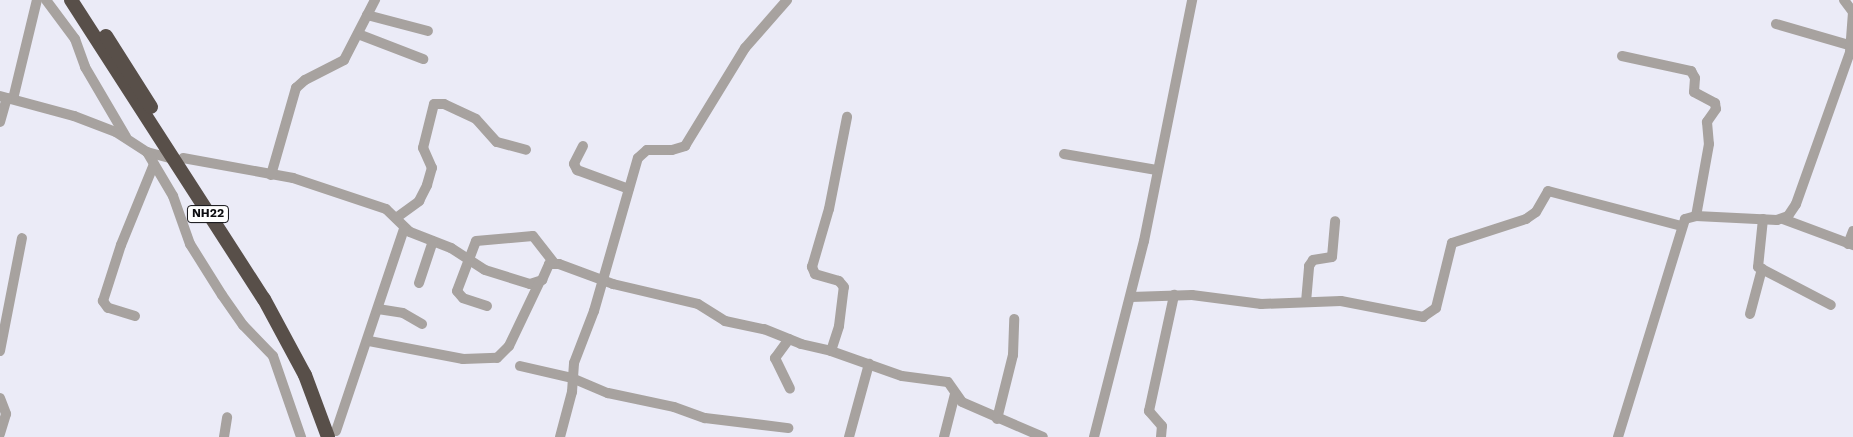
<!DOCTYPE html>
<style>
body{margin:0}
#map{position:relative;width:1853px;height:437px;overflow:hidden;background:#ebebf7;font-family:"Work Sans",sans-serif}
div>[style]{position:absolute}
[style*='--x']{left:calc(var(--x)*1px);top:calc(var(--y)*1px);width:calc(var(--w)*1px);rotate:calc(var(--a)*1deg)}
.minor>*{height:10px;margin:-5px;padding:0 5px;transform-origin:5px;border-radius:5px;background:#a7a29f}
.highway>*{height:14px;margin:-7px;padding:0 7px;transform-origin:7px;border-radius:7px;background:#584f49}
span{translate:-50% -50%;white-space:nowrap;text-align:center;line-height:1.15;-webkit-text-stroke:4px #fff;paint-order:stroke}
.shield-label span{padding:1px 4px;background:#fff;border:1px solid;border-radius:4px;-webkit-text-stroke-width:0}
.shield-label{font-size:12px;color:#0d0d11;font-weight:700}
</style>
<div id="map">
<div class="minor">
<div style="--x:46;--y:0;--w:49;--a:53.4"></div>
<div style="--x:75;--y:39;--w:30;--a:70"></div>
<div style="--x:85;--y:67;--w:81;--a:59.6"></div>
<div style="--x:367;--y:15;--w:63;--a:14.7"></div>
<div style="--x:1776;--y:24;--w:79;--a:16.1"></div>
<div style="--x:358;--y:34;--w:70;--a:21"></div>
<div style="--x:1622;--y:56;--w:71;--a:12.3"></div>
<div style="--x:1691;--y:71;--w:8;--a:60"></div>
<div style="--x:1695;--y:78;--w:14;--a:94"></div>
<div style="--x:1694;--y:92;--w:24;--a:28"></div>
<div style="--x:1715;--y:103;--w:6;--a:81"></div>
<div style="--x:1716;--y:109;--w:16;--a:125"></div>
<div style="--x:1707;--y:122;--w:22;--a:85"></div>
<div style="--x:1709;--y:144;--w:73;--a:100.2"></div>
<div style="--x:0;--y:96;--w:77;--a:15.1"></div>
<div style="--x:74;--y:116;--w:45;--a:20.9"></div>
<div style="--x:116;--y:132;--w:37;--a:33"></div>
<div style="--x:147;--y:152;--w:28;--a:15"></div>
<div style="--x:13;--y:99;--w:102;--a:-76.4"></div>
<div style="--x:0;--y:122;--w:25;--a:-74"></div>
<div style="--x:583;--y:146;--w:20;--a:117"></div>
<div style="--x:574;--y:164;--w:7;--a:63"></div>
<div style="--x:577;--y:170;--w:55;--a:20.1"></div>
<div style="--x:147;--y:152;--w:51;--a:59.4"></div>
<div style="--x:173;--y:196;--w:51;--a:70.5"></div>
<div style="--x:190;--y:244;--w:60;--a:57.9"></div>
<div style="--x:222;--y:295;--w:37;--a:55"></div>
<div style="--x:243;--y:325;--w:43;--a:45.9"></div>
<div style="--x:273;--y:356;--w:86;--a:70.9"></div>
<div style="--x:1064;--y:154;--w:94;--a:9.8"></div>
<div style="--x:183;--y:158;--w:112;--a:10.3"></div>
<div style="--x:293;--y:178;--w:98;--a:18.4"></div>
<div style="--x:386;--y:209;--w:33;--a:44"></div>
<div style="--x:410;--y:232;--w:44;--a:21.3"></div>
<div style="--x:451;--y:248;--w:40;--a:32.9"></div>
<div style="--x:485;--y:270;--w:47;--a:17.3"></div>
<div style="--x:530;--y:284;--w:13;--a:-18"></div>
<div style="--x:542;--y:280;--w:17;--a:-66"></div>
<div style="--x:549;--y:264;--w:10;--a:0"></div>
<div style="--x:559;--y:264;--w:58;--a:20.3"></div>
<div style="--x:613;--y:284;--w:87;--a:13.2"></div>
<div style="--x:698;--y:304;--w:32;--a:32"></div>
<div style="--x:725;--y:321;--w:40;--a:12"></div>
<div style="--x:764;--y:329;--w:40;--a:22"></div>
<div style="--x:801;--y:344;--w:31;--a:13"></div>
<div style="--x:831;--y:351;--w:75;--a:19.4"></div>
<div style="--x:902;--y:376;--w:46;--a:7.4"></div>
<div style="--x:948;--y:382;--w:24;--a:55"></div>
<div style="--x:962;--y:402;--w:88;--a:23.4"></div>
<div style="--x:271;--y:175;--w:91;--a:-74"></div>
<div style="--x:296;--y:88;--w:12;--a:-42"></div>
<div style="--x:305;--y:80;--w:44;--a:-27.1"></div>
<div style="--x:344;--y:60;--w:68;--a:-62.7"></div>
<div style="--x:396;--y:218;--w:29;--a:-36"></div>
<div style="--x:419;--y:201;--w:18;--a:-63"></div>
<div style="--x:427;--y:185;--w:18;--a:-74"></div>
<div style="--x:432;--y:168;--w:22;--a:-114"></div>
<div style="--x:423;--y:148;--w:45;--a:-76"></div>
<div style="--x:434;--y:104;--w:10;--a:0"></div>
<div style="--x:444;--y:104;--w:35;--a:25"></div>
<div style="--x:476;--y:119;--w:31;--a:48"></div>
<div style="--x:497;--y:142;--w:30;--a:15"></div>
<div style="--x:1763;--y:219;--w:48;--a:95.9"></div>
<div style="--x:1758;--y:267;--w:82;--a:27.5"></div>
<div style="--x:1783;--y:219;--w:75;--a:20.4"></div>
<div style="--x:1848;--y:244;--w:14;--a:-69"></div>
<div style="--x:419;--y:283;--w:44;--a:-71.6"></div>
<div style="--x:1131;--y:297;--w:61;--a:-1.9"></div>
<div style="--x:1192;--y:295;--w:70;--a:7.4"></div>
<div style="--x:1261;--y:304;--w:80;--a:-2.1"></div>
<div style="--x:1341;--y:301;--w:84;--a:11"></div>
<div style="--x:1423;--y:317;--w:16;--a:-35"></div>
<div style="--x:1436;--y:308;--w:67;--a:-76.2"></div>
<div style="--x:1452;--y:243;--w:78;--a:-18"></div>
<div style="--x:1526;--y:219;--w:12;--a:-35"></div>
<div style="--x:1536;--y:212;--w:24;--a:-60"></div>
<div style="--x:1548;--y:191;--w:138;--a:14.7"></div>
<div style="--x:1306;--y:302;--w:36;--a:-85"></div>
<div style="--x:1309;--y:266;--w:7;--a:-56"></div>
<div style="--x:1313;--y:260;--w:19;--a:-9"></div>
<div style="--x:1332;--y:257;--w:36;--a:-85"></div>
<div style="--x:487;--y:306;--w:25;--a:-162"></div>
<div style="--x:463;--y:298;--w:9;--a:-131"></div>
<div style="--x:457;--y:291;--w:53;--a:-69.2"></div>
<div style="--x:476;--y:241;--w:57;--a:-5"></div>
<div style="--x:533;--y:236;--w:34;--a:52"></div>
<div style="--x:378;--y:309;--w:25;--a:9"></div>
<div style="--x:403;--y:313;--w:22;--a:30"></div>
<div style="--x:1750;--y:314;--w:47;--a:-75.1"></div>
<div style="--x:135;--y:316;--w:28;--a:-163"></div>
<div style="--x:108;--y:308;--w:9;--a:-126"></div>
<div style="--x:103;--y:301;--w:59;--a:-72.2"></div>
<div style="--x:121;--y:245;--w:87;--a:-67.8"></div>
<div style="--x:789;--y:339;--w:24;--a:126"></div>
<div style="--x:775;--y:358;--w:34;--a:64"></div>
<div style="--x:369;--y:341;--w:96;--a:10.8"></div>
<div style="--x:463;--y:359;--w:34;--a:-2"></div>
<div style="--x:497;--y:358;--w:17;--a:-45"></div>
<div style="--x:509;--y:346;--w:70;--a:-64.5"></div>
<div style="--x:0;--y:351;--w:115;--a:-79"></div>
<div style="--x:831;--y:351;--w:26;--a:-72"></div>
<div style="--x:839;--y:326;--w:39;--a:-83"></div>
<div style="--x:844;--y:287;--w:8;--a:-130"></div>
<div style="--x:839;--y:281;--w:25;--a:-164"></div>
<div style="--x:815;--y:274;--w:8;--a:-113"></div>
<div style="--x:812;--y:267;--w:60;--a:-73.7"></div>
<div style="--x:829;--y:209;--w:94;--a:-78.9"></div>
<div style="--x:520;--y:366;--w:53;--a:13"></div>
<div style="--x:572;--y:378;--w:39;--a:23"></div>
<div style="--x:608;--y:393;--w:67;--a:12"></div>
<div style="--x:674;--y:407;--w:33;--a:20"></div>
<div style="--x:705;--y:418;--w:84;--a:6.9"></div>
<div style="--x:0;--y:398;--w:17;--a:69"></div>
<div style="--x:6;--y:414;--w:21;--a:107"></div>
<div style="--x:997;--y:419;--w:66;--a:-76"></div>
<div style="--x:1013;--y:355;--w:36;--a:-88"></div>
<div style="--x:336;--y:431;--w:213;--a:-71.4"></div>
<div style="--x:224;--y:437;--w:20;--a:-81"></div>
<div style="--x:560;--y:437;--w:47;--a:-75.1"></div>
<div style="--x:572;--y:392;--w:29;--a:-86"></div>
<div style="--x:574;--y:363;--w:56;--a:-69"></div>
<div style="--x:594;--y:311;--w:159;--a:-74"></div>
<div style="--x:638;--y:158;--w:12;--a:-42"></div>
<div style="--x:647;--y:150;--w:25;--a:0"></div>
<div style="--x:672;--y:150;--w:14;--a:-17"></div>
<div style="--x:685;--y:146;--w:115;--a:-58.5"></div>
<div style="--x:745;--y:48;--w:64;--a:-48.8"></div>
<div style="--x:849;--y:437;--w:76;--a:-74.7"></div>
<div style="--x:944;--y:437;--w:44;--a:-75.7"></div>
<div style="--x:1094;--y:437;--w:202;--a:-75.7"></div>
<div style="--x:1144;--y:241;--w:246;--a:-78.7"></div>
<div style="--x:1161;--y:437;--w:11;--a:-85"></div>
<div style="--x:1162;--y:426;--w:20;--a:-131"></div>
<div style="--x:1149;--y:411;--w:119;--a:-77.8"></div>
<div style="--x:1618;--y:437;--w:228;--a:-72.9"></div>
<div style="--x:1685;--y:219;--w:11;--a:-15"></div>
<div style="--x:1696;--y:216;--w:81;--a:2.8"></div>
<div style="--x:1777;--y:220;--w:12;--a:-20"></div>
<div style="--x:1788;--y:216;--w:14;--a:-56"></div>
<div style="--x:1796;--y:204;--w:161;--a:-70.4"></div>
<div style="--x:1850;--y:52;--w:40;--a:-85.7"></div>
<div style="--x:1853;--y:12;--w:15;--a:-127"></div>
</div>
<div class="highway">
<div style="--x:71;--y:0;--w:356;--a:57.2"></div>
<div style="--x:264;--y:299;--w:86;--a:61.7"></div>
<div style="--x:305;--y:375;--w:66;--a:69.6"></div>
<div style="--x:106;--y:36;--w:84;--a:57.6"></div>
</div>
<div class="shield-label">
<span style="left:208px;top:214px">NH22</span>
</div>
</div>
